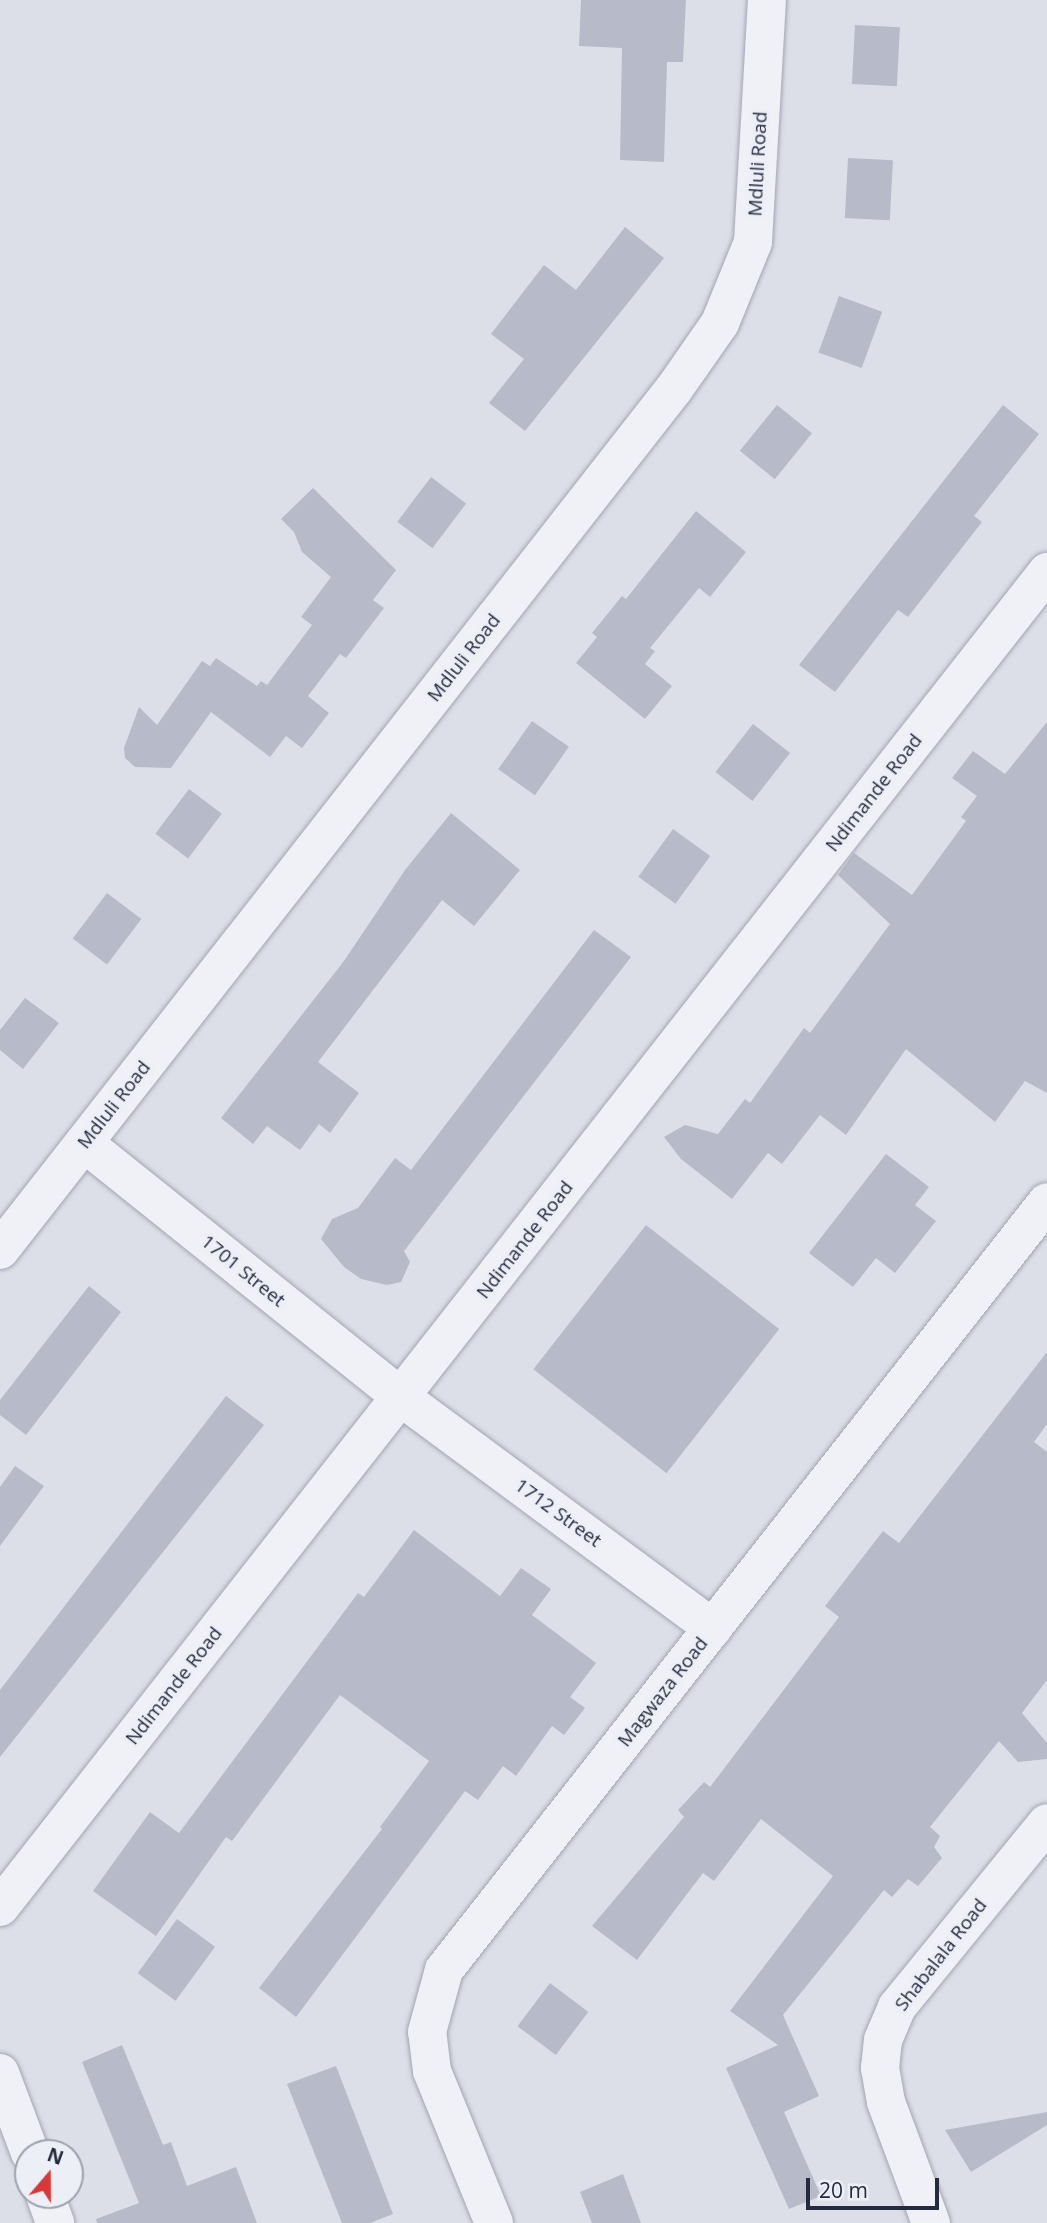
<!DOCTYPE html>
<style>
body{margin:0}
#map{position:relative;width:1047px;height:2223px;overflow:hidden;background:#dddfe8;font-family:"Open Sans",sans-serif}
div>[style]{position:absolute}
[style*='--x']{left:calc(var(--x)*1px);top:calc(var(--y)*1px);width:calc(var(--w)*1px);rotate:calc(var(--a)*1deg)}
.building>*{inset:0;background:#b7bac8;transform-origin:0 0}
.roads{filter:drop-shadow(0 0 2px #a2a5b2) drop-shadow(0 0 2px #a2a5b2)}
.minor>*{height:38px;margin:-19px;padding:0 19px;transform-origin:19px;border-radius:19px;background:#f0f1f6}
span{translate:-50% -50%;white-space:nowrap;text-align:center;line-height:1.15;-webkit-text-stroke:7px #eceff6;paint-order:stroke}
.street-label{font-size:19px;color:#252b3f}
.north{position:absolute;left:14px;top:2139px;width:70px;height:70px;box-sizing:border-box;background:#eceff6;border:2px solid #9ca1ad;border-radius:50%;rotate:20deg;font-size:19px;font-weight:700;line-height:28px;text-align:center;color:#252b3f}
.north::after{content:'';display:block;margin:auto;width:24px;height:32px;background:#d73938;clip-path:polygon(50% 0,100% 100%,50% 72%,0 100%)}
.scale{position:absolute;left:806px;top:2178px;width:133px;height:32px;box-sizing:border-box;border:4px solid #252b3f;border-top:0;padding-left:9px;font-size:21px;line-height:24px;white-space:nowrap;color:#252b3f;-webkit-text-stroke:5px #eceff6;paint-order:stroke}
</style>
<div id="map">
<div class="building">
<div style="clip-path:polygon(581px 0,686px 0,683px 62px,667px 62px,664px 162px,620px 160px,622px 48px,579px 46px)"></div>
<div style="left:855px;top:25px;width:45px;height:59px;rotate:3deg"></div>
<div style="left:848px;top:158px;width:45px;height:60px;rotate:3deg"></div>
<div style="clip-path:polygon(625px 227px,664px 258px,525px 431px,489px 403px,524px 359px,491px 334px,544px 265px,576px 290px)"></div>
<div style="left:839px;top:296px;width:46px;height:60px;rotate:20deg"></div>
<div style="left:777px;top:405px;width:45px;height:59px;rotate:39deg"></div>
<div style="clip-path:polygon(1003px 405px,1039px 434px,974px 516px,982px 522px,908px 617px,898px 610px,835px 692px,799px 665px)"></div>
<div style="left:431px;top:477px;width:44px;height:56px;rotate:37deg"></div>
<div style="clip-path:polygon(313px 488px,396px 570px,373px 600px,384px 608px,346px 658px,340px 654px,308px 696px,329px 713px,302px 748px,286px 736px,270px 757px,211px 712px,171px 768px,135px 767px,125px 758px,124px 748px,139px 707px,157px 725px,202px 661px,210px 666px,216px 658px,257px 686px,261px 681px,267px 685px,312px 625px,301px 617px,331px 577px,302px 552px,294px 532px,281px 519px)"></div>
<div style="clip-path:polygon(696px 511px,746px 552px,710px 597px,699px 588px,650px 648px,655px 651px,645px 664px,672px 686px,645px 719px,576px 663px,597px 637px,592px 633px,622px 596px,626px 599px)"></div>
<div style="left:532px;top:721px;width:45px;height:59px;rotate:35deg"></div>
<div style="clip-path:polygon(1047px 722px,1047px 1093px,1025px 1081px,995px 1122px,906px 1049px,846px 1135px,820px 1115px,782px 1164px,768px 1153px,732px 1199px,681px 1159px,664px 1137px,685px 1125px,718px 1134px,745px 1099px,750px 1103px,804px 1028px,810px 1033px,890px 924px,838px 875px,854px 853px,912px 895px,966px 821px,961px 817px,977px 796px,952px 778px,973px 751px,1005px 774px)"></div>
<div style="left:753px;top:724px;width:47px;height:61px;rotate:38deg"></div>
<div style="left:189px;top:789px;width:41px;height:56px;rotate:37deg"></div>
<div style="clip-path:polygon(451px 813px,520px 870px,474px 926px,442px 900px,318px 1062px,359px 1093px,330px 1133px,319px 1124px,300px 1150px,267px 1126px,253px 1144px,221px 1118px,344px 961px,405px 870px)"></div>
<div style="left:673px;top:829px;width:46px;height:59px;rotate:36deg"></div>
<div style="left:107px;top:893px;width:43px;height:57px;rotate:37deg"></div>
<div style="clip-path:polygon(594px 930px,631px 957px,404px 1251px,410px 1262px,401px 1282px,387px 1285px,361px 1279px,344px 1267px,321px 1239px,332px 1219px,358px 1208px,395px 1158px,411px 1170px)"></div>
<div style="clip-path:polygon(25px 998px,59px 1023px,23px 1069px,0 1050px,0 1030px)"></div>
<div style="clip-path:polygon(886px 1154px,929px 1187px,915px 1205px,936px 1221px,895px 1273px,876px 1258px,853px 1287px,809px 1253px)"></div>
<div style="left:646px;top:1225px;width:169px;height:183px;rotate:38deg"></div>
<div style="clip-path:polygon(89px 1286px,121px 1312px,26px 1435px,0 1415px,0 1400px)"></div>
<div style="clip-path:polygon(1047px 1352px,1047px 1424px,1034px 1442px,1047px 1452px,1047px 1680px,1022px 1713px,1047px 1743px,1047px 1759px,1018px 1762px,999px 1741px,930px 1827px,940px 1836px,934px 1847px,942px 1858px,918px 1886px,908px 1879px,892px 1897px,884px 1890px,783px 2015px,819px 2096px,784px 2112px,821px 2196px,789px 2209px,726px 2068px,778px 2045px,730px 2011px,833px 1876px,761px 1819px,714px 1881px,703px 1873px,637px 1960px,592px 1926px,684px 1817px,678px 1810px,704px 1782px,710px 1787px,839px 1617px,825px 1606px,883px 1531px,899px 1543px)"></div>
<div style="clip-path:polygon(226px 1396px,264px 1425px,0 1757px,0 1690px)"></div>
<div style="clip-path:polygon(15px 1466px,44px 1486px,0 1546px,0 1487px)"></div>
<div style="clip-path:polygon(414px 1530px,500px 1596px,521px 1568px,551px 1589px,532px 1615px,596px 1663px,570px 1697px,585px 1708px,564px 1735px,552px 1726px,516px 1776px,503px 1766px,478px 1800px,465px 1791px,296px 2017px,259px 1988px,382px 1829px,380px 1827px,429px 1761px,340px 1695px,232px 1841px,226px 1837px,156px 1936px,93px 1891px,150px 1812px,179px 1833px,358px 1593px,364px 1597px)"></div>
<div style="left:177px;top:1919px;width:47px;height:67px;rotate:36deg"></div>
<div style="left:550px;top:1983px;width:48px;height:54px;rotate:37deg"></div>
<div style="clip-path:polygon(122px 2045px,163px 2145px,171px 2142px,187px 2186px,236px 2167px,257px 2223px,97px 2223px,96px 2219px,139px 2203px,82px 2062px)"></div>
<div style="clip-path:polygon(336px 2066px,393px 2214px,370px 2223px,342px 2223px,287px 2084px)"></div>
<div style="clip-path:polygon(1047px 2112px,1047px 2125px,971px 2172px,945px 2130px)"></div>
<div style="clip-path:polygon(623px 2174px,641px 2223px,592px 2223px,580px 2192px)"></div>
</div>
<div class="roads">
<div class="minor">
<div style="--x:84;--y:1143;--w:408;--a:38.7"></div>
<div style="--x:402;--y:1398;--w:387;--a:36.5"></div>
<div style="--x:0;--y:1250;--w:1093;--a:-51.95"></div>
<div style="--x:674;--y:389;--w:80;--a:-55.1"></div>
<div style="--x:720;--y:323;--w:87;--a:-67.8"></div>
<div style="--x:753;--y:242;--w:242;--a:-86.7"></div>
<div style="--x:0;--y:1907;--w:1697;--a:-51.89"></div>
<div style="--x:0;--y:2073;--w:85;--a:69.4"></div>
<div style="--x:45;--y:2195;--w:30;--a:70"></div>
<div style="--x:494;--y:2223;--w:164;--a:-112.2"></div>
<div style="--x:432;--y:2071;--w:39;--a:-97"></div>
<div style="--x:427;--y:2032;--w:64;--a:-74.7"></div>
<div style="--x:444;--y:1970;--w:976;--a:-51.86"></div>
<div style="--x:931;--y:2223;--w:129;--a:-110.4"></div>
<div style="--x:886;--y:2102;--w:35;--a:-100"></div>
<div style="--x:880;--y:2068;--w:28;--a:-84"></div>
<div style="--x:883;--y:2040;--w:36;--a:-67"></div>
<div style="--x:897;--y:2007;--w:237;--a:-50.8"></div>
</div>
</div>
<div class="street-label">
<span style="left:758px;top:164px;rotate:-87deg">Mdluli Road</span>
<span style="left:464px;top:658px;rotate:-52deg">Mdluli Road</span>
<span style="left:874px;top:793px;rotate:-52deg">Ndimande Road</span>
<span style="left:114px;top:1105px;rotate:-52deg">Mdluli Road</span>
<span style="left:525px;top:1240px;rotate:-52deg">Ndimande Road</span>
<span style="left:243px;top:1271px;rotate:39deg">1701 Street</span>
<span style="left:558px;top:1513px;rotate:36deg">1712 Street</span>
<span style="left:174px;top:1686px;rotate:-52deg">Ndimande Road</span>
<span style="left:663px;top:1692px;rotate:-52deg">Magwaza Road</span>
<span style="left:941px;top:1955px;rotate:-52deg">Shabalala Road</span>
</div>
<div class="north">N</div>
<div class="scale">20 m</div>
</div>
